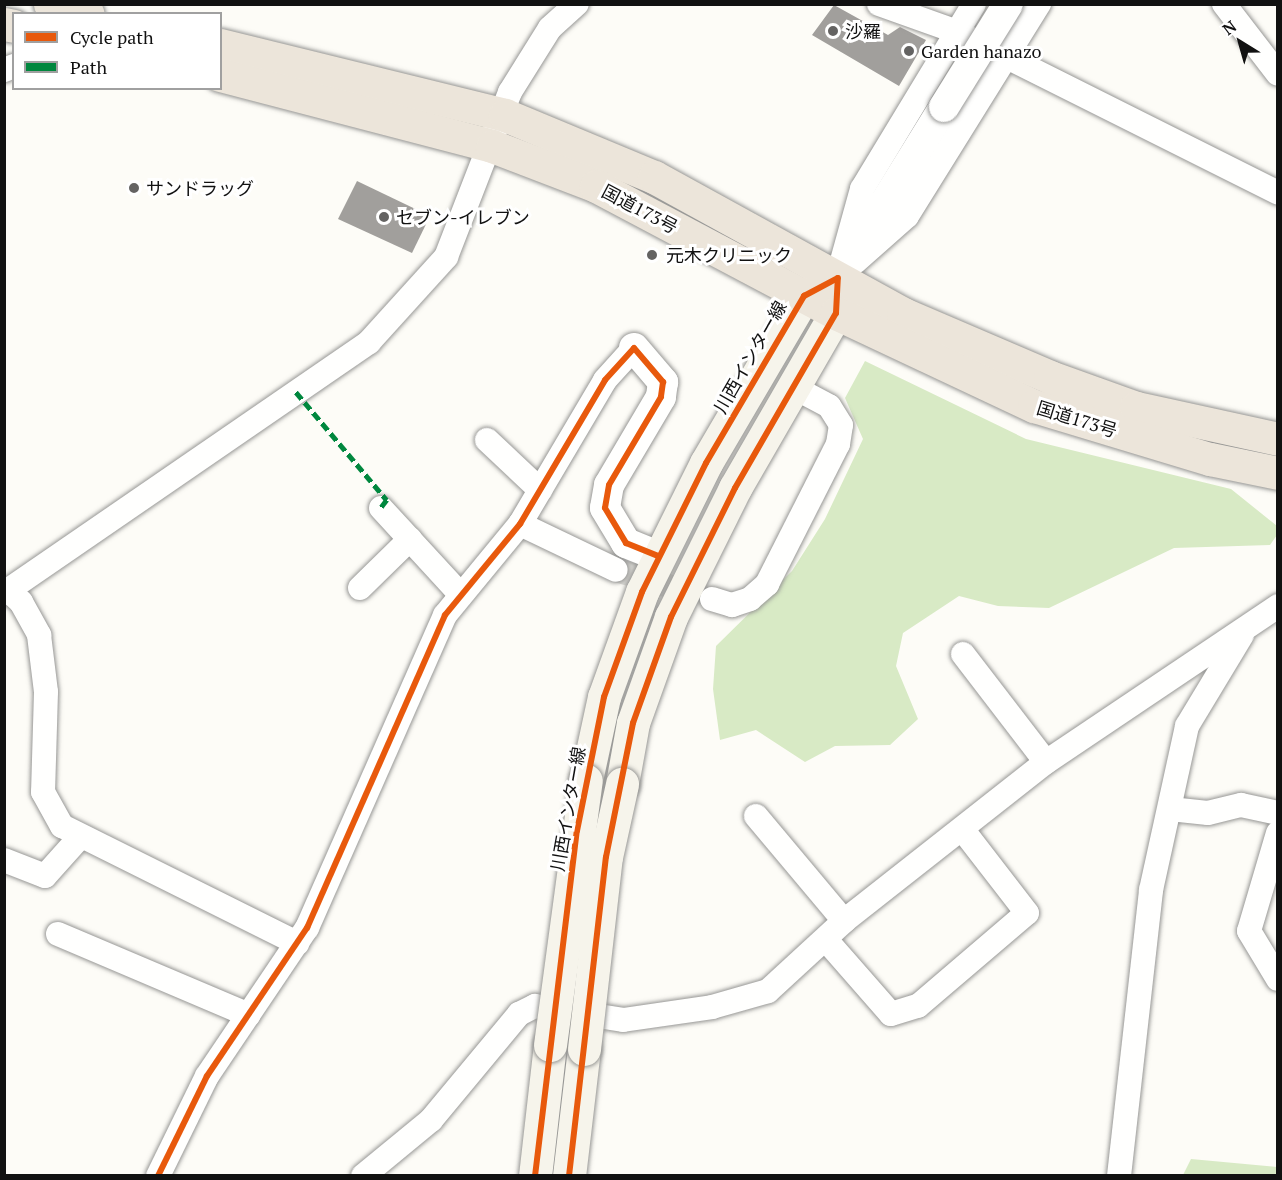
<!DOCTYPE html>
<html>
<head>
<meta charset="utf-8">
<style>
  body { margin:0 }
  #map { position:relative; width:1282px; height:1180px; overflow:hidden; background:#fdfcf7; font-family:"PT Serif","Noto Sans JP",serif }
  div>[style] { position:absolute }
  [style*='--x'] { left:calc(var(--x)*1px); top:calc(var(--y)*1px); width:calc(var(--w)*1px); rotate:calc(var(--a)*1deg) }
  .forest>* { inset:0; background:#d8eac5 }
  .building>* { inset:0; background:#a19f9c }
  .minor-tunnel>* { height:24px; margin-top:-12px; transform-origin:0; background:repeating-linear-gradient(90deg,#dad9d4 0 24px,transparent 0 36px) }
  .roads { filter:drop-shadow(0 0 2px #979795) drop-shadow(0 0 2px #979795) }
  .minor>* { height:24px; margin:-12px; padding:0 12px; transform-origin:12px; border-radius:12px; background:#fffffe }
  .tertiary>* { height:30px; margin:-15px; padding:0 15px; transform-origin:15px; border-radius:15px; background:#fffffe }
  .secondary>* { height:33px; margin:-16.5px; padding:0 16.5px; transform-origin:16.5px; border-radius:16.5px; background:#f6f4eb }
  .trunk>* { height:33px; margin:-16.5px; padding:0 16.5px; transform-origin:16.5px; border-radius:16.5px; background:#ece5da }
  .bridges { filter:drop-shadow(0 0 2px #979795) drop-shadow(0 0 2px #979795) }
  .tertiary-bridge>* { height:30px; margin:-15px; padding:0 15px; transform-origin:15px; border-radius:15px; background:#fffffe }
  .secondary-bridge>* { height:33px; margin:-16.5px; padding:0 16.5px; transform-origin:16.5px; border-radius:16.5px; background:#f6f4eb }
  .quiet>* { height:4.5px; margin-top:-2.25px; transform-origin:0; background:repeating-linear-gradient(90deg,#00873e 0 9px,transparent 0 13.5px) }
  .cycleway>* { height:6px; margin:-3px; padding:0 3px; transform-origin:3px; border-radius:3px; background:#e8590c }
  .dots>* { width:16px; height:16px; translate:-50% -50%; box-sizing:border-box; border:3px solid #fff; border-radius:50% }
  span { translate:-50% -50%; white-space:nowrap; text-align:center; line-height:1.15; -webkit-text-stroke:6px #fff; paint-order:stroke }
  .poi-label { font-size:18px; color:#111 }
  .left { translate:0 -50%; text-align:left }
  .street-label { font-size:18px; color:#111 }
  .frame { position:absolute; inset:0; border:6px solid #111; pointer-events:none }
  .legend { position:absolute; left:12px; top:12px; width:210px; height:78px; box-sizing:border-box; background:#fff; border:2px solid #a0a0a0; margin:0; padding:8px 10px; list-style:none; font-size:18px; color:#111 }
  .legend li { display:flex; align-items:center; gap:12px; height:30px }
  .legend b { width:30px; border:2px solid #a0a0a0 }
  .north { position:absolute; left:1210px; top:12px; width:60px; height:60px; -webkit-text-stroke:4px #fff; paint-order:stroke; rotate:323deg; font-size:16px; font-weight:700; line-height:24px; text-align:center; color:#111 }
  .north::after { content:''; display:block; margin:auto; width:21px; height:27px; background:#111; clip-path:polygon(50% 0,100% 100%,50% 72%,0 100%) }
</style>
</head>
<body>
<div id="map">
  <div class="forest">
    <i style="clip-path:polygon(865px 361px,1026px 439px,1231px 489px,1277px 526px,1277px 535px,1270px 545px,1174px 548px,1049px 608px,998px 606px,959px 596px,903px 633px,896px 666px,918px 719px,890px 745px,835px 746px,805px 762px,756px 730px,720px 740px,713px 689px,716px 646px,792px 571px,825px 519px,863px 439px,845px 398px)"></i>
    <i style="clip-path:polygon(1191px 1159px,1277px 1167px,1277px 1175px,1183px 1175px)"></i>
  </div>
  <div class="building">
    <i style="clip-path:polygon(834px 5px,888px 35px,900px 27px,926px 40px,899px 86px,812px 35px)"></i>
    <i style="clip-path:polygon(357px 181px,430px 216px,412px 253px,338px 219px)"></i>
  </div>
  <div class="minor-tunnel">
    <i style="--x:616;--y:570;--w:86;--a:17"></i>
  </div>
  <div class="roads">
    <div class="minor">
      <i style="--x:879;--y:4;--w:81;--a:19.6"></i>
      <i style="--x:955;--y:31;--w:361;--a:26.6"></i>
      <i style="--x:1224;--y:4;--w:88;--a:52.4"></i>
      <i style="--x:4;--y:70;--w:11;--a:-22"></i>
      <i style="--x:842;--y:261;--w:75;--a:-74.5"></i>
      <i style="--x:862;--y:189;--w:216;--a:-58.8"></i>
      <i style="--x:855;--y:262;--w:69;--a:-41.5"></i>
      <i style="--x:907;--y:216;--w:250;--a:-58.1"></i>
      <i style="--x:487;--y:440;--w:73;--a:43.3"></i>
      <i style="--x:381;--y:508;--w:118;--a:47.4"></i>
      <i style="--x:520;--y:524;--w:106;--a:25.6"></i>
      <i style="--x:360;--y:588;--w:70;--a:-44.4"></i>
      <i style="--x:8;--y:590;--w:18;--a:43"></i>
      <i style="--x:21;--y:602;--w:38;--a:61"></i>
      <i style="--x:39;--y:635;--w:57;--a:83"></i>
      <i style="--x:46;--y:692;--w:100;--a:91.7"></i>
      <i style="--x:43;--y:792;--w:39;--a:61"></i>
      <i style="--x:62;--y:826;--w:263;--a:26.5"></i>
      <i style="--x:4;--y:593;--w:443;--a:-34.5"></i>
      <i style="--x:369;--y:342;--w:115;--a:-47.8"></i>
      <i style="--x:446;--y:257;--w:177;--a:-68.8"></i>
      <i style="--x:510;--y:92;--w:75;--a:-58"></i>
      <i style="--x:550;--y:28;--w:36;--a:-42"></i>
      <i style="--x:712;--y:599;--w:21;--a:17"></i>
      <i style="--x:732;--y:605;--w:19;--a:-18"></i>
      <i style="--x:750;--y:599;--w:23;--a:-41"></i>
      <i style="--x:767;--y:584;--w:157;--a:-63.1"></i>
      <i style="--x:838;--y:444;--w:19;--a:-81"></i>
      <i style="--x:841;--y:425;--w:22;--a:-122"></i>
      <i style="--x:829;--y:406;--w:40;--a:-152"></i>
      <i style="--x:963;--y:654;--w:136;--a:52.5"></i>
      <i style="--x:1170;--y:809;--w:38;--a:6"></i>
      <i style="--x:1208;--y:813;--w:34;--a:-14"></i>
      <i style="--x:1241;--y:805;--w:38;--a:12"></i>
      <i style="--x:756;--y:816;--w:137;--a:50"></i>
      <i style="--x:1278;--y:833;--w:102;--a:106.5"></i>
      <i style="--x:1249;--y:931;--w:56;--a:58.9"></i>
      <i style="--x:4;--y:860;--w:44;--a:21.3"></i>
      <i style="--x:45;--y:876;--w:52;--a:-48.1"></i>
      <i style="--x:58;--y:934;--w:207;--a:23"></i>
      <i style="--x:827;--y:941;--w:97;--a:48.8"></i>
      <i style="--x:891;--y:1014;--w:28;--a:-17"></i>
      <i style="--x:918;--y:1006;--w:143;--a:-40.5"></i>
      <i style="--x:1027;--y:913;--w:106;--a:-127.7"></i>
      <i style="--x:158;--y:1176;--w:111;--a:-63.9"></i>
      <i style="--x:207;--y:1076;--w:179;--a:-56"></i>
      <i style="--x:307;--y:928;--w:342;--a:-66.2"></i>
      <i style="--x:445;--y:615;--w:118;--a:-50.5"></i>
      <i style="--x:520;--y:524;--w:167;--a:-59.4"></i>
      <i style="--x:605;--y:380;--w:43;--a:-47.8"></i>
      <i style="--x:363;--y:1176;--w:88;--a:-39.5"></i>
      <i style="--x:431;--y:1120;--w:138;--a:-50.3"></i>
      <i style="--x:519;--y:1014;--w:18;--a:-27"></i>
      <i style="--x:535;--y:1006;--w:89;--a:9"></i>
      <i style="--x:623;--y:1020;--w:90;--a:-8.3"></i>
      <i style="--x:712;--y:1007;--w:58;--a:-15.9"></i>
      <i style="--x:768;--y:991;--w:103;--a:-42.6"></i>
      <i style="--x:844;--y:921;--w:257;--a:-38.2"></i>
      <i style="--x:1046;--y:762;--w:280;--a:-33.9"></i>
      <i style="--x:1119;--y:1176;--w:288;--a:-83.6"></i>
      <i style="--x:1151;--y:890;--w:168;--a:-77.6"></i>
      <i style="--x:1187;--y:726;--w:106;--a:-58.9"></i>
    </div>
    <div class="tertiary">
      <i style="--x:838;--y:278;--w:201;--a:-58.2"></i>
      <i style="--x:634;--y:348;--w:45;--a:49.5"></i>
      <i style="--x:663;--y:382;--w:15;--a:98"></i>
      <i style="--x:661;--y:397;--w:102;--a:120.6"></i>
      <i style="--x:609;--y:485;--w:23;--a:100"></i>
      <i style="--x:605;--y:508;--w:41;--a:59"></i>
      <i style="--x:626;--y:543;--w:35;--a:22"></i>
    </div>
    <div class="secondary">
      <i style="--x:586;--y:780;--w:85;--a:-77.8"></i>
      <i style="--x:604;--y:697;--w:112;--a:-70.1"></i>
      <i style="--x:642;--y:592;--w:144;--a:-63.6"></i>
      <i style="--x:706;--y:463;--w:194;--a:-59.6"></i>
      <i style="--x:804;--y:296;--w:27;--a:-28"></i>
      <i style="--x:622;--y:784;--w:62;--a:-79.8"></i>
      <i style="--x:633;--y:723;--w:113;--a:-70.3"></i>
      <i style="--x:671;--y:617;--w:144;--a:-63.6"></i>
      <i style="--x:735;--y:488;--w:202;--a:-60"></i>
      <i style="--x:836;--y:313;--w:28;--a:-88"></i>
      <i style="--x:535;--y:1176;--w:132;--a:-83.5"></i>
      <i style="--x:569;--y:1176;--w:128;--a:-83.3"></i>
    </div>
    <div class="trunk">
      <i style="--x:50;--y:4;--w:39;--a:15"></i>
      <i style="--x:4;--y:24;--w:10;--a:11"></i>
      <i style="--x:220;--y:45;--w:293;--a:13.8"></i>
      <i style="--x:505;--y:115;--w:161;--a:22.6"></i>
      <i style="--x:654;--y:177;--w:284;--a:28.8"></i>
      <i style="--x:903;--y:314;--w:160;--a:23.2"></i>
      <i style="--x:1050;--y:377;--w:91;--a:19.8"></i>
      <i style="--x:1136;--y:408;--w:145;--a:12.3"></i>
      <i style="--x:220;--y:75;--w:281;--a:14.6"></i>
      <i style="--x:492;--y:146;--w:111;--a:21"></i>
      <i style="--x:596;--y:186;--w:272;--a:27.9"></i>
      <i style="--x:836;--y:313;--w:219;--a:25.2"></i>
      <i style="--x:1034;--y:406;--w:184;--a:16.8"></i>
      <i style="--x:1210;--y:459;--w:69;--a:11.6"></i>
    </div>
  </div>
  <div class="bridges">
    <div class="tertiary-bridge">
      <i style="--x:944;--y:107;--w:121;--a:-58.1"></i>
    </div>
    <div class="secondary-bridge">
      <i style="--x:550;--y:1045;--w:267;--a:-82.3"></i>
      <i style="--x:584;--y:1049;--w:193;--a:-83.5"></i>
      <i style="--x:606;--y:857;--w:75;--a:-77.6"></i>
    </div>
  </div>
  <div class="quiet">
    <i style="--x:296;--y:392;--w:141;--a:49.9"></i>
    <i style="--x:387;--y:500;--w:10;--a:127"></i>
  </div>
  <div class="cycleway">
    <i style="--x:158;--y:1176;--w:111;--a:-63.9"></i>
    <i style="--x:207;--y:1076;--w:179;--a:-56"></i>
    <i style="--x:307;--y:928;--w:342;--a:-66.2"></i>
    <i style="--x:445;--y:615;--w:118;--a:-50.5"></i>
    <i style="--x:520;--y:524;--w:167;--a:-59.4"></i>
    <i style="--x:605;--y:380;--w:43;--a:-47.8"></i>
    <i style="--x:634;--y:348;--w:45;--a:49.5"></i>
    <i style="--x:663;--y:382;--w:15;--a:98"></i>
    <i style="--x:661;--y:397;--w:102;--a:120.6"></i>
    <i style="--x:609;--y:485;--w:23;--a:100"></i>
    <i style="--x:605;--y:508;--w:41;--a:59"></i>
    <i style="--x:626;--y:543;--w:35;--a:22"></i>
    <i style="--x:535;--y:1176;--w:348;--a:-83.1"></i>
    <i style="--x:577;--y:831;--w:137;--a:-78.6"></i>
    <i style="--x:604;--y:697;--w:112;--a:-70.1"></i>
    <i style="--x:642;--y:592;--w:144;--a:-63.6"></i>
    <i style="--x:706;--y:463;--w:194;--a:-59.6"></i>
    <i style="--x:804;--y:296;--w:38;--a:-28"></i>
    <i style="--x:569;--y:1176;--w:321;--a:-83.4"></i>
    <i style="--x:606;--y:857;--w:137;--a:-78.6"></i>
    <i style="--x:633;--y:723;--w:113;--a:-70.3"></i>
    <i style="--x:671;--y:617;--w:144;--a:-63.6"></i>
    <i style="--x:735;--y:488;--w:202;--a:-60"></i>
    <i style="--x:836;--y:313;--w:35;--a:-87"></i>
  </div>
  <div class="dots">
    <i style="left:833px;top:31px;background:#646362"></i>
    <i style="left:909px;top:51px;background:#646362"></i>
    <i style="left:134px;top:188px;background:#646362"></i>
    <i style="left:384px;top:217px;background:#646362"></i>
    <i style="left:652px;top:255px;background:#646362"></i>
  </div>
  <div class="poi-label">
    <span class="left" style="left:845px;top:31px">沙羅</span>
    <span class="left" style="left:921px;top:51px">Garden hanazo</span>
    <span class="left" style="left:146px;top:188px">サンドラッグ</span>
    <span class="left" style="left:396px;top:217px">セブン-イレブン</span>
    <span class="left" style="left:666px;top:255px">元木クリニック</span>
  </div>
  <div class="street-label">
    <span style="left:640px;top:209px;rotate:28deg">国道173号</span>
    <span style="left:750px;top:357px;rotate:-60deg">川西インター線</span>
    <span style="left:1077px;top:419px;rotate:17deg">国道173号</span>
    <span style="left:568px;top:809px;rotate:-80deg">川西インター線</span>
  </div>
  <div class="frame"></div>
  <ul class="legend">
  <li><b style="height:8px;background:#e8590c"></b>Cycle path</li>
  <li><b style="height:8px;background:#00873e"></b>Path</li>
  </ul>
  <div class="north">N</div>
</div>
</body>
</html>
